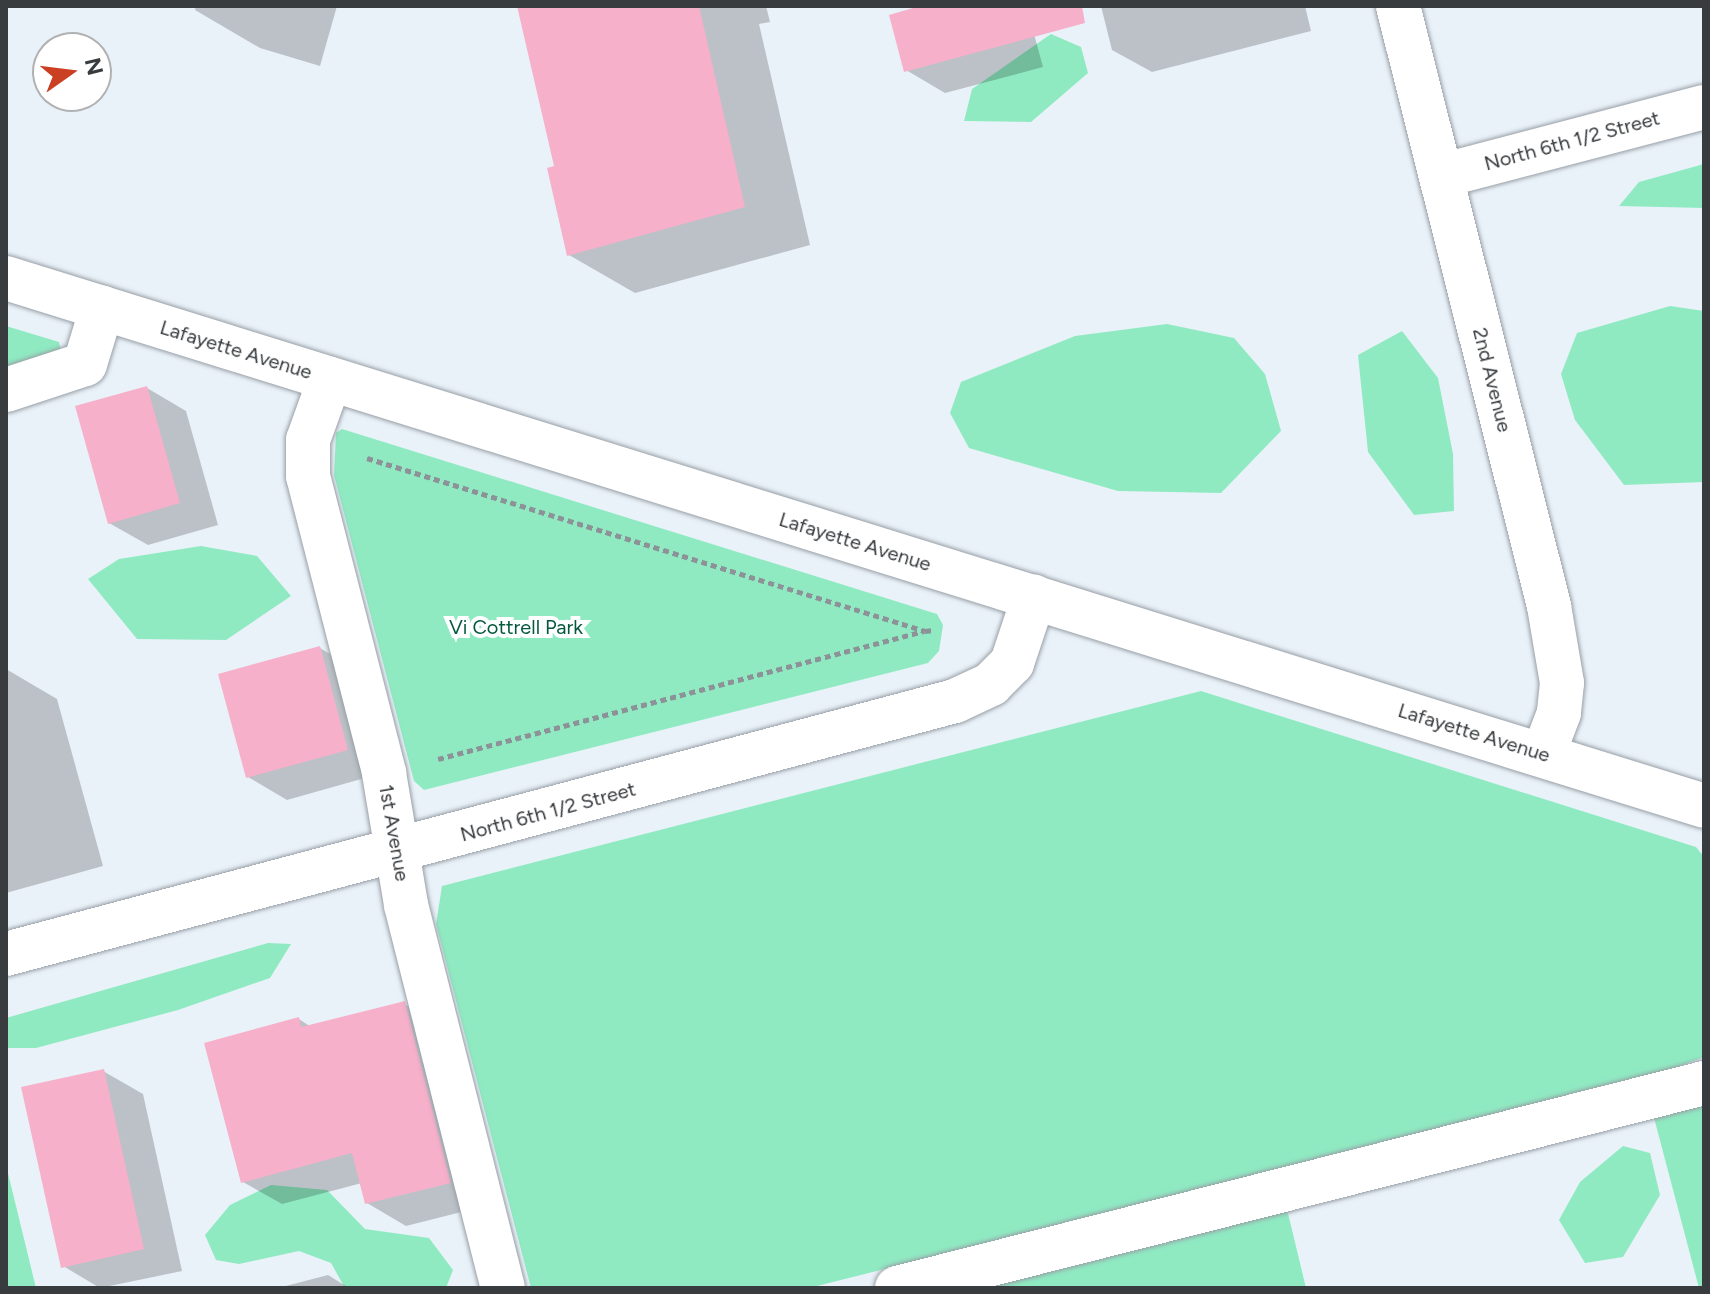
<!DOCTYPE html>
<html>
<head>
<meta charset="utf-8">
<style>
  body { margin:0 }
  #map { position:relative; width:1710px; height:1294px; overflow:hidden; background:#eaf2f9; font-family:Figtree,sans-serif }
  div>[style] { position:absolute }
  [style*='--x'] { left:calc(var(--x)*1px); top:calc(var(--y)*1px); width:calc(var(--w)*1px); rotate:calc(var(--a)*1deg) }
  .green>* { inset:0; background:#8feac2 }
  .shadow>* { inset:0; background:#0003 }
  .building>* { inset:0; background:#f7b0ca }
  .path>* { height:5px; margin-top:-2.5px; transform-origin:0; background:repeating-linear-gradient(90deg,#8c9297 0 6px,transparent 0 10px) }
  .roads { filter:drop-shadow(0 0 2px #989fa6) drop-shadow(0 0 2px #989fa6) }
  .minor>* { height:44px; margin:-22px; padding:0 22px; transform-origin:22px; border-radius:22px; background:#fff }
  span { translate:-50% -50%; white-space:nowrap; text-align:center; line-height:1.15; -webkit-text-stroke:8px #fff; paint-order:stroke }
  .street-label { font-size:20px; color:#393c3f }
  .park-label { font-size:20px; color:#06593f }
  .frame { position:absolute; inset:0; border:8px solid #393c3f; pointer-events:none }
  .north { position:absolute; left:32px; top:32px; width:80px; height:80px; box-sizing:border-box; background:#fff; border:2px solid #b0b1b2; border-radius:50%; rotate:76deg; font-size:22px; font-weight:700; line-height:32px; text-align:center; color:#393c3f }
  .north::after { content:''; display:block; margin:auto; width:28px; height:36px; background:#cb4023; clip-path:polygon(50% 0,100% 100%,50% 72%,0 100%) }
</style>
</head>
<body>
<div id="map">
  <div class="green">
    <i style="clip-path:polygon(1051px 34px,1081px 47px,1088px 73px,1031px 122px,964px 121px,972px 89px)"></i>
    <i style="clip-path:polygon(1704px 164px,1704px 208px,1619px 206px,1639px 182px)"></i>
    <i style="clip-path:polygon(1670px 306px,1704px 311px,1704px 482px,1624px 485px,1575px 420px,1561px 374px,1577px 333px)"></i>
    <i style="clip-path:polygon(1167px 324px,1234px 338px,1265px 374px,1281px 431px,1221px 493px,1118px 491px,969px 448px,950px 413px,961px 382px,1075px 336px)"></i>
    <i style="clip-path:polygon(6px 326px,59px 342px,62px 356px,6px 379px)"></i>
    <i style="clip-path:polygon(1402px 331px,1438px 378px,1453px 454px,1454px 511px,1414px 515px,1368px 452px,1358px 355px)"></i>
    <i style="clip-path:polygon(342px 429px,937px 614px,943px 625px,939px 651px,928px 663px,424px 790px,414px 781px,334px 475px,336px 433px)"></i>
    <i style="clip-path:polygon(201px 546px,257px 556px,291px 596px,226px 640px,137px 639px,88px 579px,119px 559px)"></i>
    <i style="clip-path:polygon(1201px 691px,1696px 847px,1704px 857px,1704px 1057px,1653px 1076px,809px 1288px,531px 1288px,436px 924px,442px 886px)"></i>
    <i style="clip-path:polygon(268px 943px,291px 944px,270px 978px,178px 1010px,36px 1048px,6px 1048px,6px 1018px)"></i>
    <i style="clip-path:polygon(1704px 1100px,1704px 1288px,1699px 1288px,1653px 1114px)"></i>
    <i style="clip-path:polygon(1623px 1146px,1650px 1153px,1660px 1195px,1623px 1257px,1585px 1263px,1559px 1220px,1580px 1182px)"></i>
    <i style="clip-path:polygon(6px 1165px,36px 1288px,6px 1288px)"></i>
    <i style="clip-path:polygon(271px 1185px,327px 1190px,365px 1229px,429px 1238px,453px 1270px,446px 1288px,345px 1288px,331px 1263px,299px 1251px,239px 1264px,216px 1260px,205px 1235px,230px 1205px)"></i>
    <i style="clip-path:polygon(1286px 1205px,1306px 1288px,965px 1288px)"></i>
  </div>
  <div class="shadow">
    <i style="clip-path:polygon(196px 6px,337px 6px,320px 66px,260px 48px,195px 10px)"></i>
    <i style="clip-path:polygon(519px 6px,766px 6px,770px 22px,759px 24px,810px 245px,635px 293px,569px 255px,556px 167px)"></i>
    <i style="clip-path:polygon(927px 6px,1018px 6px,1028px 12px,1043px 67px,945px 93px,906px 70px)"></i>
    <i style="clip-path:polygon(1101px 6px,1305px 6px,1311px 31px,1152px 72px,1112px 50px)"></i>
    <i style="clip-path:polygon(147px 388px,186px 411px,218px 525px,148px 545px,109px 523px)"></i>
    <i style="clip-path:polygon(320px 648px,359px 671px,386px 772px,287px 800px,248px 777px)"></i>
    <i style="clip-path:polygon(6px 669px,57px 699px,103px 866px,6px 893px)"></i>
    <i style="clip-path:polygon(404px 1004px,443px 1026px,489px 1205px,406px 1226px,367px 1203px,362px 1183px,282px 1204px,243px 1182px,299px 1019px,311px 1027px)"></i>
    <i style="clip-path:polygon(103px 1071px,143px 1094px,182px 1271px,100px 1288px,63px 1266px)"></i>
    <i style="clip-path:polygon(328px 1275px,349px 1288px,278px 1288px)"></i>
  </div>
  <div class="building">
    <i style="clip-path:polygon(517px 6px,699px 6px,745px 207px,567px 256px,547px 168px,554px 166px)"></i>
    <i style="clip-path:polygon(920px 6px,1082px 6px,1085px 23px,904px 72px,889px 15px)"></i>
    <i style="clip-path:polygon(147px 386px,180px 503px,108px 524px,75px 406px)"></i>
    <i style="clip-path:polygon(320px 646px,348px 750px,246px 778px,218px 674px)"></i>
    <i style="clip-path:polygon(405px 1001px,451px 1183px,365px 1204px,352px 1153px,241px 1183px,204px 1043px,299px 1017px,301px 1027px)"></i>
    <i style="clip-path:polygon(104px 1069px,144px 1249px,61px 1268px,21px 1087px)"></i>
  </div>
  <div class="path">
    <i style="--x:367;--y:458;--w:584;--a:17.23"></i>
    <i style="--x:925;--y:631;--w:9;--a:-6"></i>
    <i style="--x:438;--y:759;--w:503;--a:-14.76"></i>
  </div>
  <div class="roads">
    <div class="minor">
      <i style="--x:1398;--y:6;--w:619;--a:75.87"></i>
      <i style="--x:1549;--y:606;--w:78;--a:80.4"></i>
      <i style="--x:1562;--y:683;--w:30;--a:96"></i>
      <i style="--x:1559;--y:713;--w:45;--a:110.9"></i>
      <i style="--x:1441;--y:176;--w:272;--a:-14.7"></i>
      <i style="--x:6;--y:278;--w:1778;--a:17.27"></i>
      <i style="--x:330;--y:379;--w:65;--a:109.8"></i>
      <i style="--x:308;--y:440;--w:36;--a:90"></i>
      <i style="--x:308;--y:476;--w:307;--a:75.6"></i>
      <i style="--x:384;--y:773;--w:134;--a:80.5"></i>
      <i style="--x:406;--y:905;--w:395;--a:75.8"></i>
      <i style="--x:6;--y:390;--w:83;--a:-18.2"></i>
      <i style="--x:85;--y:364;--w:59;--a:-73.1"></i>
      <i style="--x:6;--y:954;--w:982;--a:-14.93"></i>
      <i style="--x:955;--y:701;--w:40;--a:-25"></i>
      <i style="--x:991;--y:684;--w:30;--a:-45"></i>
      <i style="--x:1012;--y:663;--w:70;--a:-71.6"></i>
      <i style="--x:897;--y:1288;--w:833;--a:-14.25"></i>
    </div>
  </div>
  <div class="street-label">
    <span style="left:1572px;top:141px;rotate:-15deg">North 6th 1/2 Street</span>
    <span style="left:236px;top:350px;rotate:17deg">Lafayette Avenue</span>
    <span style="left:1492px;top:380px;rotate:76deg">2nd Avenue</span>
    <span style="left:855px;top:542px;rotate:17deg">Lafayette Avenue</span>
    <span style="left:1474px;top:733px;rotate:17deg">Lafayette Avenue</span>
    <span style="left:548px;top:812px;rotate:-15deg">North 6th 1/2 Street</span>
    <span style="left:394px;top:833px;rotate:80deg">1st Avenue</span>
  </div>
  <div class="park-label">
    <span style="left:516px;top:627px">Vi Cottrell Park</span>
  </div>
  <div class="frame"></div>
  <div class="north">N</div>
</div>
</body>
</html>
